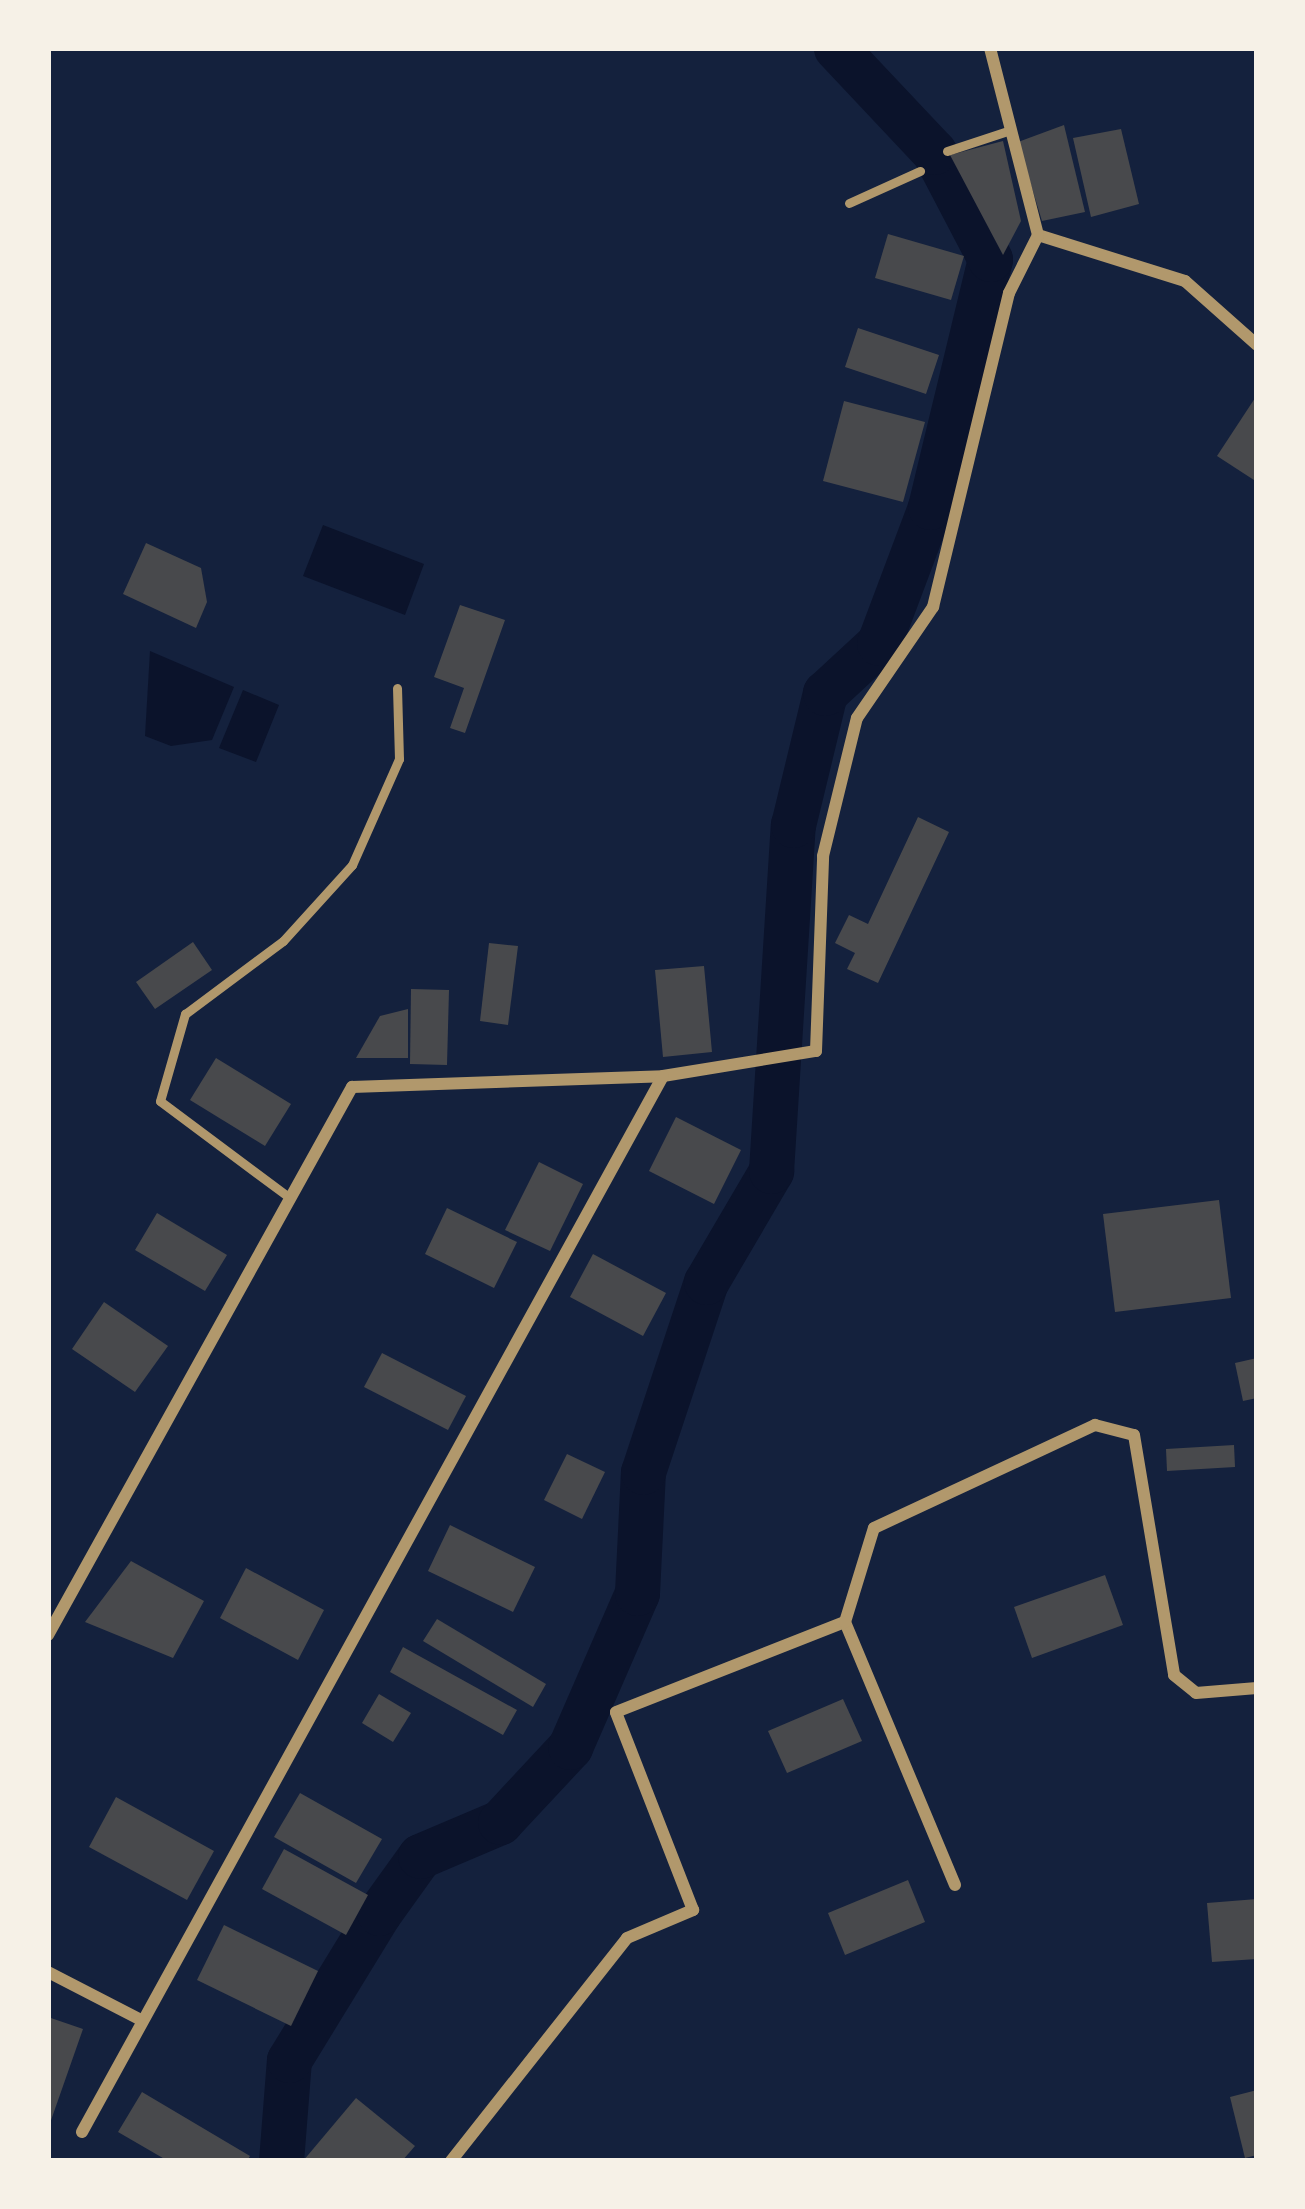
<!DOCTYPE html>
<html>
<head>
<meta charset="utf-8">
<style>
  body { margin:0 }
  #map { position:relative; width:1305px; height:2209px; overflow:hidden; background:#14213d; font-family:"Fira Sans Condensed",sans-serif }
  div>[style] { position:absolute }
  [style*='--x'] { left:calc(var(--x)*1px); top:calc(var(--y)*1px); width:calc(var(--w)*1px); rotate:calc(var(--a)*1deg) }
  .water>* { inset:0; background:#0b132b }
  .canal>* { height:45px; margin:-22.5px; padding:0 22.5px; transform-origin:22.5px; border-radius:22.5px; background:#0b132b }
  .building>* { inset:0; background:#48494c }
  .service>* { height:9px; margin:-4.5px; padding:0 4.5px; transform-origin:4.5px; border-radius:4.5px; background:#b1986c }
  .minor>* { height:12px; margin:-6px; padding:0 6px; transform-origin:6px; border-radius:6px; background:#b1986c }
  span { translate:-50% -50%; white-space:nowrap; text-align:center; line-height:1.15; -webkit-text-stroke:12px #f6f1e7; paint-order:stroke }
  .frame { position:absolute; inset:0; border:51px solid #f6f1e7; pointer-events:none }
</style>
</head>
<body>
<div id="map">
  <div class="water">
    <i style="clip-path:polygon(323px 525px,424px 564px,405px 615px,303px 576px)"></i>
    <i style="clip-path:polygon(150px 651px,234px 687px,212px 740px,171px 746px,145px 736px)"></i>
    <i style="clip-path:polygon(243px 690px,279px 705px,256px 762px,219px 748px)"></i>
  </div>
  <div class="canal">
    <i style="--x:281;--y:2161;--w:101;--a:-85.5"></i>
    <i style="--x:289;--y:2060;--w:172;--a:-58.5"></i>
    <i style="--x:379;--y:1913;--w:70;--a:-54.3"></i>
    <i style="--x:420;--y:1856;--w:87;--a:-23"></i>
    <i style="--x:500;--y:1822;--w:103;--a:-47"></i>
    <i style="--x:570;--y:1747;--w:168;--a:-66.5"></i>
    <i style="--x:637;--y:1593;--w:121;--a:-87.2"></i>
    <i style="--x:643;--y:1472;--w:200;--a:-71.7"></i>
    <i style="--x:706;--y:1282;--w:129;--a:-59.6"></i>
    <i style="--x:771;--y:1171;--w:347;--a:-86.4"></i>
    <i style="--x:793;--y:825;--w:136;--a:-76.4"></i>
    <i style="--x:825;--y:693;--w:74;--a:-42.8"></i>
    <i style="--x:879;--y:643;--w:145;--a:-69.4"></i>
    <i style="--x:930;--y:507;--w:255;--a:-76.4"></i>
    <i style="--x:990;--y:259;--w:121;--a:-117.6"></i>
    <i style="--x:934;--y:152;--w:143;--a:-133.3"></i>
  </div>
  <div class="building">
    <i style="clip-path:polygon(1064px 125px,1085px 212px,1042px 221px,1018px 142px)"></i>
    <i style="clip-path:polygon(1121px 129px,1139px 204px,1091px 217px,1073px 138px)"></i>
    <i style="clip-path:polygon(1003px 141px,1021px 221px,1003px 255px,950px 155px)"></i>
    <i style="clip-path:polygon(888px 234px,964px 256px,951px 300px,875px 278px)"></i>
    <i style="clip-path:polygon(858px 328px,939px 355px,926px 394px,845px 367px)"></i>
    <i style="clip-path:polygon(1257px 395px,1257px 482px,1217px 456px)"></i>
    <i style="clip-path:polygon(844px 401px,925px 422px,903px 502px,823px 481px)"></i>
    <i style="clip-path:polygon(146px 543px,201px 568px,207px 602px,196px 628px,123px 594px)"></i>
    <i style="clip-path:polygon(460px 605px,505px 620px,465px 733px,450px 728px,464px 688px,434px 677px)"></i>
    <i style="clip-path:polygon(918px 817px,949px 832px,878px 983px,847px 969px,855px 953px,835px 943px,849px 915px,868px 924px)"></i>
    <i style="clip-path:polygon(193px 942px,212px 970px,155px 1009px,136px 982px)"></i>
    <i style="clip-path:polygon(489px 943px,518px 946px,508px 1025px,480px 1021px)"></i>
    <i style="clip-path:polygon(704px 966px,712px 1052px,663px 1057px,655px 970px)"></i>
    <i style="clip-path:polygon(411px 989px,449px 990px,447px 1065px,410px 1064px)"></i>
    <i style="clip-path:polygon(408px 1009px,408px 1058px,356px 1058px,380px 1016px)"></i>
    <i style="clip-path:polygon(216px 1058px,291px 1104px,265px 1146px,190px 1100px)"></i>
    <i style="clip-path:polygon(676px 1117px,741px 1150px,714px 1204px,649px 1171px)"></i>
    <i style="clip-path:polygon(539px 1162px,583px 1184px,550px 1251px,505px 1230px)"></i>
    <i style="clip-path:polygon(1219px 1200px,1231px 1298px,1115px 1312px,1103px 1214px)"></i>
    <i style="clip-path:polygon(447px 1208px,517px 1242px,494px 1288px,425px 1254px)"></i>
    <i style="clip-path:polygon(157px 1213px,227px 1255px,205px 1291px,135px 1250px)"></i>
    <i style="clip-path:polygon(593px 1254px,666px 1293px,643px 1336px,570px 1297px)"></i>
    <i style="clip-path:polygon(104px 1302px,168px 1346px,135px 1392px,72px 1349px)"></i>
    <i style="clip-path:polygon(382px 1353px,466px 1396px,448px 1430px,364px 1387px)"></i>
    <i style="clip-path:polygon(1257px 1358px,1257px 1398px,1243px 1401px,1235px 1363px)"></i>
    <i style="clip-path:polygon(1234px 1445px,1235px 1467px,1167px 1471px,1166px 1449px)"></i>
    <i style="clip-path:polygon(567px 1454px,605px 1472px,582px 1519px,544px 1500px)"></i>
    <i style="clip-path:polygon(450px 1525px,535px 1567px,513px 1612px,428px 1571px)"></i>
    <i style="clip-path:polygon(131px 1561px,204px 1601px,173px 1658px,85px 1622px)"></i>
    <i style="clip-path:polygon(246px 1568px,324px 1610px,298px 1660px,220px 1618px)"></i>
    <i style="clip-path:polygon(1105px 1575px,1123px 1625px,1032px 1658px,1014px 1607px)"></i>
    <i style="clip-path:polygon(437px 1619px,546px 1684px,533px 1707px,423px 1641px)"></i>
    <i style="clip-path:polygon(403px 1647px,517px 1710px,503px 1735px,390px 1672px)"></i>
    <i style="clip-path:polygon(379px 1694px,411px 1713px,393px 1742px,362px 1723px)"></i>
    <i style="clip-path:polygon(843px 1699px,862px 1741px,787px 1773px,768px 1731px)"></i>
    <i style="clip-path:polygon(300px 1793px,382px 1839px,356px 1883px,274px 1837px)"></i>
    <i style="clip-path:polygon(116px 1797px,214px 1851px,187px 1900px,89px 1847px)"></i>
    <i style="clip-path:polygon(284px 1849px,368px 1895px,346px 1935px,262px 1889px)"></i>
    <i style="clip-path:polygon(908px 1880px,925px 1922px,845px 1955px,828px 1913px)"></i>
    <i style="clip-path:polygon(1257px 1899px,1257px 1959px,1212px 1962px,1207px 1903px)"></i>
    <i style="clip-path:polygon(224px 1925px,318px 1971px,291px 2026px,197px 1980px)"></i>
    <i style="clip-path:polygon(48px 2017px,83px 2029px,49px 2126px,48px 2126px)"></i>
    <i style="clip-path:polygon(1257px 2090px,1257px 2155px,1245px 2158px,1230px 2097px)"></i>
    <i style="clip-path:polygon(142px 2092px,250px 2156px,247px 2161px,168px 2161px,118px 2132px)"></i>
    <i style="clip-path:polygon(356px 2098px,415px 2146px,402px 2161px,303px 2161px)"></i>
  </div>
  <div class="service">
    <i style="--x:947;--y:151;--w:67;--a:-18.2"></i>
    <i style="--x:849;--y:203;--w:78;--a:-24.3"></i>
    <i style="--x:286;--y:1195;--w:157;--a:-143.3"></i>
    <i style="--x:160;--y:1101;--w:91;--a:-74"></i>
    <i style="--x:185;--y:1014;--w:122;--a:-36.7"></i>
    <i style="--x:283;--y:941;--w:103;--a:-47.8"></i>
    <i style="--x:352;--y:865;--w:116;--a:-66.1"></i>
    <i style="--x:399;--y:759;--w:71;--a:-91.6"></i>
  </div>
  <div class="minor">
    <i style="--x:1038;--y:235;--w:154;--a:17.4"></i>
    <i style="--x:1185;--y:281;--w:96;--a:41.6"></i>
    <i style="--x:845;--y:1622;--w:285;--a:67.3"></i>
    <i style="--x:48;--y:1635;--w:627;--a:-60.98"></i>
    <i style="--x:352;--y:1087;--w:311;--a:-2"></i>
    <i style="--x:663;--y:1076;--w:155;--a:-9.3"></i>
    <i style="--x:816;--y:1051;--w:195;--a:-87.9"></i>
    <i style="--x:823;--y:856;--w:142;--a:-76.2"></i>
    <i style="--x:857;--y:718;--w:135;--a:-55.6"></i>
    <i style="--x:933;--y:607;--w:323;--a:-76.4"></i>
    <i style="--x:1009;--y:293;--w:65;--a:-63.4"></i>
    <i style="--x:1038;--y:235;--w:193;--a:-104.4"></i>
    <i style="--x:48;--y:1972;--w:102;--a:27.3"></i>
    <i style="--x:82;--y:2132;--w:1205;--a:-61.18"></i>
    <i style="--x:451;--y:2161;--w:284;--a:-51.7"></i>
    <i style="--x:627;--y:1938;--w:72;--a:-23"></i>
    <i style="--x:693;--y:1910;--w:212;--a:-111.3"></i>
    <i style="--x:616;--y:1712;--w:246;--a:-21.5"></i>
    <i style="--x:845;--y:1622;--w:98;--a:-72.9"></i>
    <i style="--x:874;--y:1528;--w:244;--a:-25"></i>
    <i style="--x:1095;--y:1425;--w:40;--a:14.4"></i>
    <i style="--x:1134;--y:1435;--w:243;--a:80.5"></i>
    <i style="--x:1174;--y:1675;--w:28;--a:39"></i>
    <i style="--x:1196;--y:1693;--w:61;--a:-4.7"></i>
  </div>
  <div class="frame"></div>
</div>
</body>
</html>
